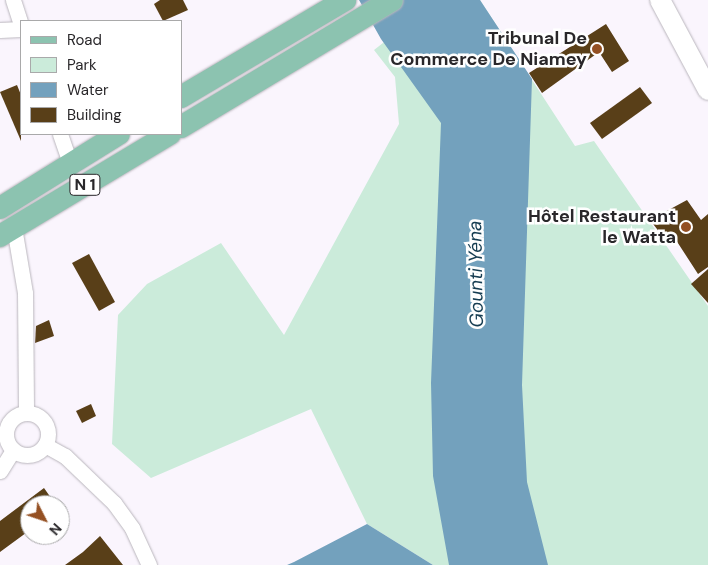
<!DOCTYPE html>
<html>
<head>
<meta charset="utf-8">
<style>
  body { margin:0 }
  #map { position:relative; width:708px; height:565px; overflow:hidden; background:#faf5fd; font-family:"DM Sans",sans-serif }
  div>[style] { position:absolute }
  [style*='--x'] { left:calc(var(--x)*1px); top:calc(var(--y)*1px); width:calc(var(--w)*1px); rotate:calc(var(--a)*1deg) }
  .green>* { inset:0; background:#cbebda }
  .water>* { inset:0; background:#73a1bd }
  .building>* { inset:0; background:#593f18 }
  .roads { filter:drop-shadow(0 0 1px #bab6bd) drop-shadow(0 0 1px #bab6bd) }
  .street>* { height:15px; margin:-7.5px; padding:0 7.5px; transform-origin:7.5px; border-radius:7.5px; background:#fff }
  .street>.ring { margin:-7.5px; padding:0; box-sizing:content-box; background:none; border:15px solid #fff; border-radius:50% }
  .secondary>* { height:20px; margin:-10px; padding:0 10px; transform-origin:10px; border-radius:10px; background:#fff }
  .primary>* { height:22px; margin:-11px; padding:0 11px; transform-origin:11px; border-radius:11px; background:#8cc3b0 }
  .dots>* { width:14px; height:14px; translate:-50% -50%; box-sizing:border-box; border:2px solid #fff; border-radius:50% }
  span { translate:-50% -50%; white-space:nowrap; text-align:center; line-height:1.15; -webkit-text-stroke:5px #fff; paint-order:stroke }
  .shield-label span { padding:1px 4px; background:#fff; border:1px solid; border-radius:4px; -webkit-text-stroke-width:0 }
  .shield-label { font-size:16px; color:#29272a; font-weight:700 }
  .poi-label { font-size:18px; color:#29272a; font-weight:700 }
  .right { translate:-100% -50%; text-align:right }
  .water-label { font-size:19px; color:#163d52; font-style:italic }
  .legend { position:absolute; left:20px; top:20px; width:162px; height:115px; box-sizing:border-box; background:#fff; border:1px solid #a9a9aa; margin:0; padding:6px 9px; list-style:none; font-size:15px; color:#29272a }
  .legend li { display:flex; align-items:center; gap:10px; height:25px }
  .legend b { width:25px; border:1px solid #a9a9aa }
  .north { position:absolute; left:20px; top:495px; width:50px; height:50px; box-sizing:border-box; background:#fff; border:1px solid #a9a9aa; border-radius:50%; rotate:131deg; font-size:14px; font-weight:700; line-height:20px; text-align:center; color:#29272a }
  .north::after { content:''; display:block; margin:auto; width:18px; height:22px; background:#945023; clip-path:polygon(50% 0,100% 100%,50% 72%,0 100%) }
</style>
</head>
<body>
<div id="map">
  <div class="green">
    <i style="clip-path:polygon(438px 0,480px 0,575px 146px,594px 141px,708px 306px,708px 565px,433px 565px,367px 524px,311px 409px,151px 478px,112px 444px,118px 315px,147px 284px,221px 243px,284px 335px,399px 124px,395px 77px,374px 50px)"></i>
  </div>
  <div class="water">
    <i style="clip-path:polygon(359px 0,480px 0,532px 79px,522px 385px,527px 482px,548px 565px,449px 565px,433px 476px,431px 383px,441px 123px,381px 39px)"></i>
    <i style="clip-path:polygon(367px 524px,433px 565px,287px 565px,294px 562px)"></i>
  </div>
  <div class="building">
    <i style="clip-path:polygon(160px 0,183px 0,188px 10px,163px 21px,154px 4px)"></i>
    <i style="clip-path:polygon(606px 24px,629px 61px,612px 72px,599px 52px,542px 93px,529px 73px)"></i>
    <i style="clip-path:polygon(17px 85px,21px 95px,21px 141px,0 92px)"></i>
    <i style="clip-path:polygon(640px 87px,652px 103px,602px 139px,590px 123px)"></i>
    <i style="clip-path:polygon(687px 200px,701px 220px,708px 214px,708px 267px,698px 274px,674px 237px,667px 242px,650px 220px)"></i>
    <i style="clip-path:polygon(89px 254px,115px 302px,99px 311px,72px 263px)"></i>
    <i style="clip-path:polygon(708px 269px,708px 303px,691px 284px)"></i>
    <i style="clip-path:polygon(49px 320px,54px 336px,35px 343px,36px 326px)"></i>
    <i style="clip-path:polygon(91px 404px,96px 416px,82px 423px,76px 411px)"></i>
    <i style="clip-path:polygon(44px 488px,56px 505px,30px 505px,30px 530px,0 552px,0 521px)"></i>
    <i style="clip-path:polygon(100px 536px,123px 565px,65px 565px,83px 552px)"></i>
  </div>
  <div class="roads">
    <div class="street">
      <i style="--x:13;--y:0;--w:25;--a:72"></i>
      <i style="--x:0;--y:30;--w:21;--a:-3"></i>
      <i style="--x:60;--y:134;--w:31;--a:71"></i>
      <i style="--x:14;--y:227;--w:67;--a:80.5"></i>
      <i style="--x:25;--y:293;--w:120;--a:89.5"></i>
      <i class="ring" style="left:6px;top:413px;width:27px;height:27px"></i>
      <i style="--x:45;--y:445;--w:23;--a:29"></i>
      <i style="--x:65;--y:456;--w:68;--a:43.8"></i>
      <i style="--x:114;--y:503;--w:31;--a:54"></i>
      <i style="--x:132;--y:528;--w:41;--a:65.3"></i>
      <i style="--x:0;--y:471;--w:25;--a:-58"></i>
    </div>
    <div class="secondary">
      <i style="--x:660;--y:0;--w:102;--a:61.9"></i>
    </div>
    <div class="primary">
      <i style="--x:181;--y:97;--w:191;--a:-30.6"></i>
      <i style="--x:181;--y:127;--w:246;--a:-31"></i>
      <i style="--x:0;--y:208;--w:140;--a:-31.9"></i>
      <i style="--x:0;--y:236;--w:198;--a:-31"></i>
    </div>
  </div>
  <div class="dots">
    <i style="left:597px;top:49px;background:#945023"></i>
    <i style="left:686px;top:227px;background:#945023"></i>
  </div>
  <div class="shield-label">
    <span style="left:85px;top:185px">N 1</span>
  </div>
  <div class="poi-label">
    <span class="right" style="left:587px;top:49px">Tribunal De<br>Commerce De Niamey</span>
    <span class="right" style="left:676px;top:227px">Hôtel Restaurant<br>le Watta</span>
  </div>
  <div class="water-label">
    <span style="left:476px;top:274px;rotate:-91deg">Gounti Yéna</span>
  </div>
  <ul class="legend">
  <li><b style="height:6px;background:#8cc3b0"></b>Road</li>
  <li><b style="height:14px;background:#cbebda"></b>Park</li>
  <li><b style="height:14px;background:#73a1bd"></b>Water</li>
  <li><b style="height:14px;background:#593f18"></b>Building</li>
  </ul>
  <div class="north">N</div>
</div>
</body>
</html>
